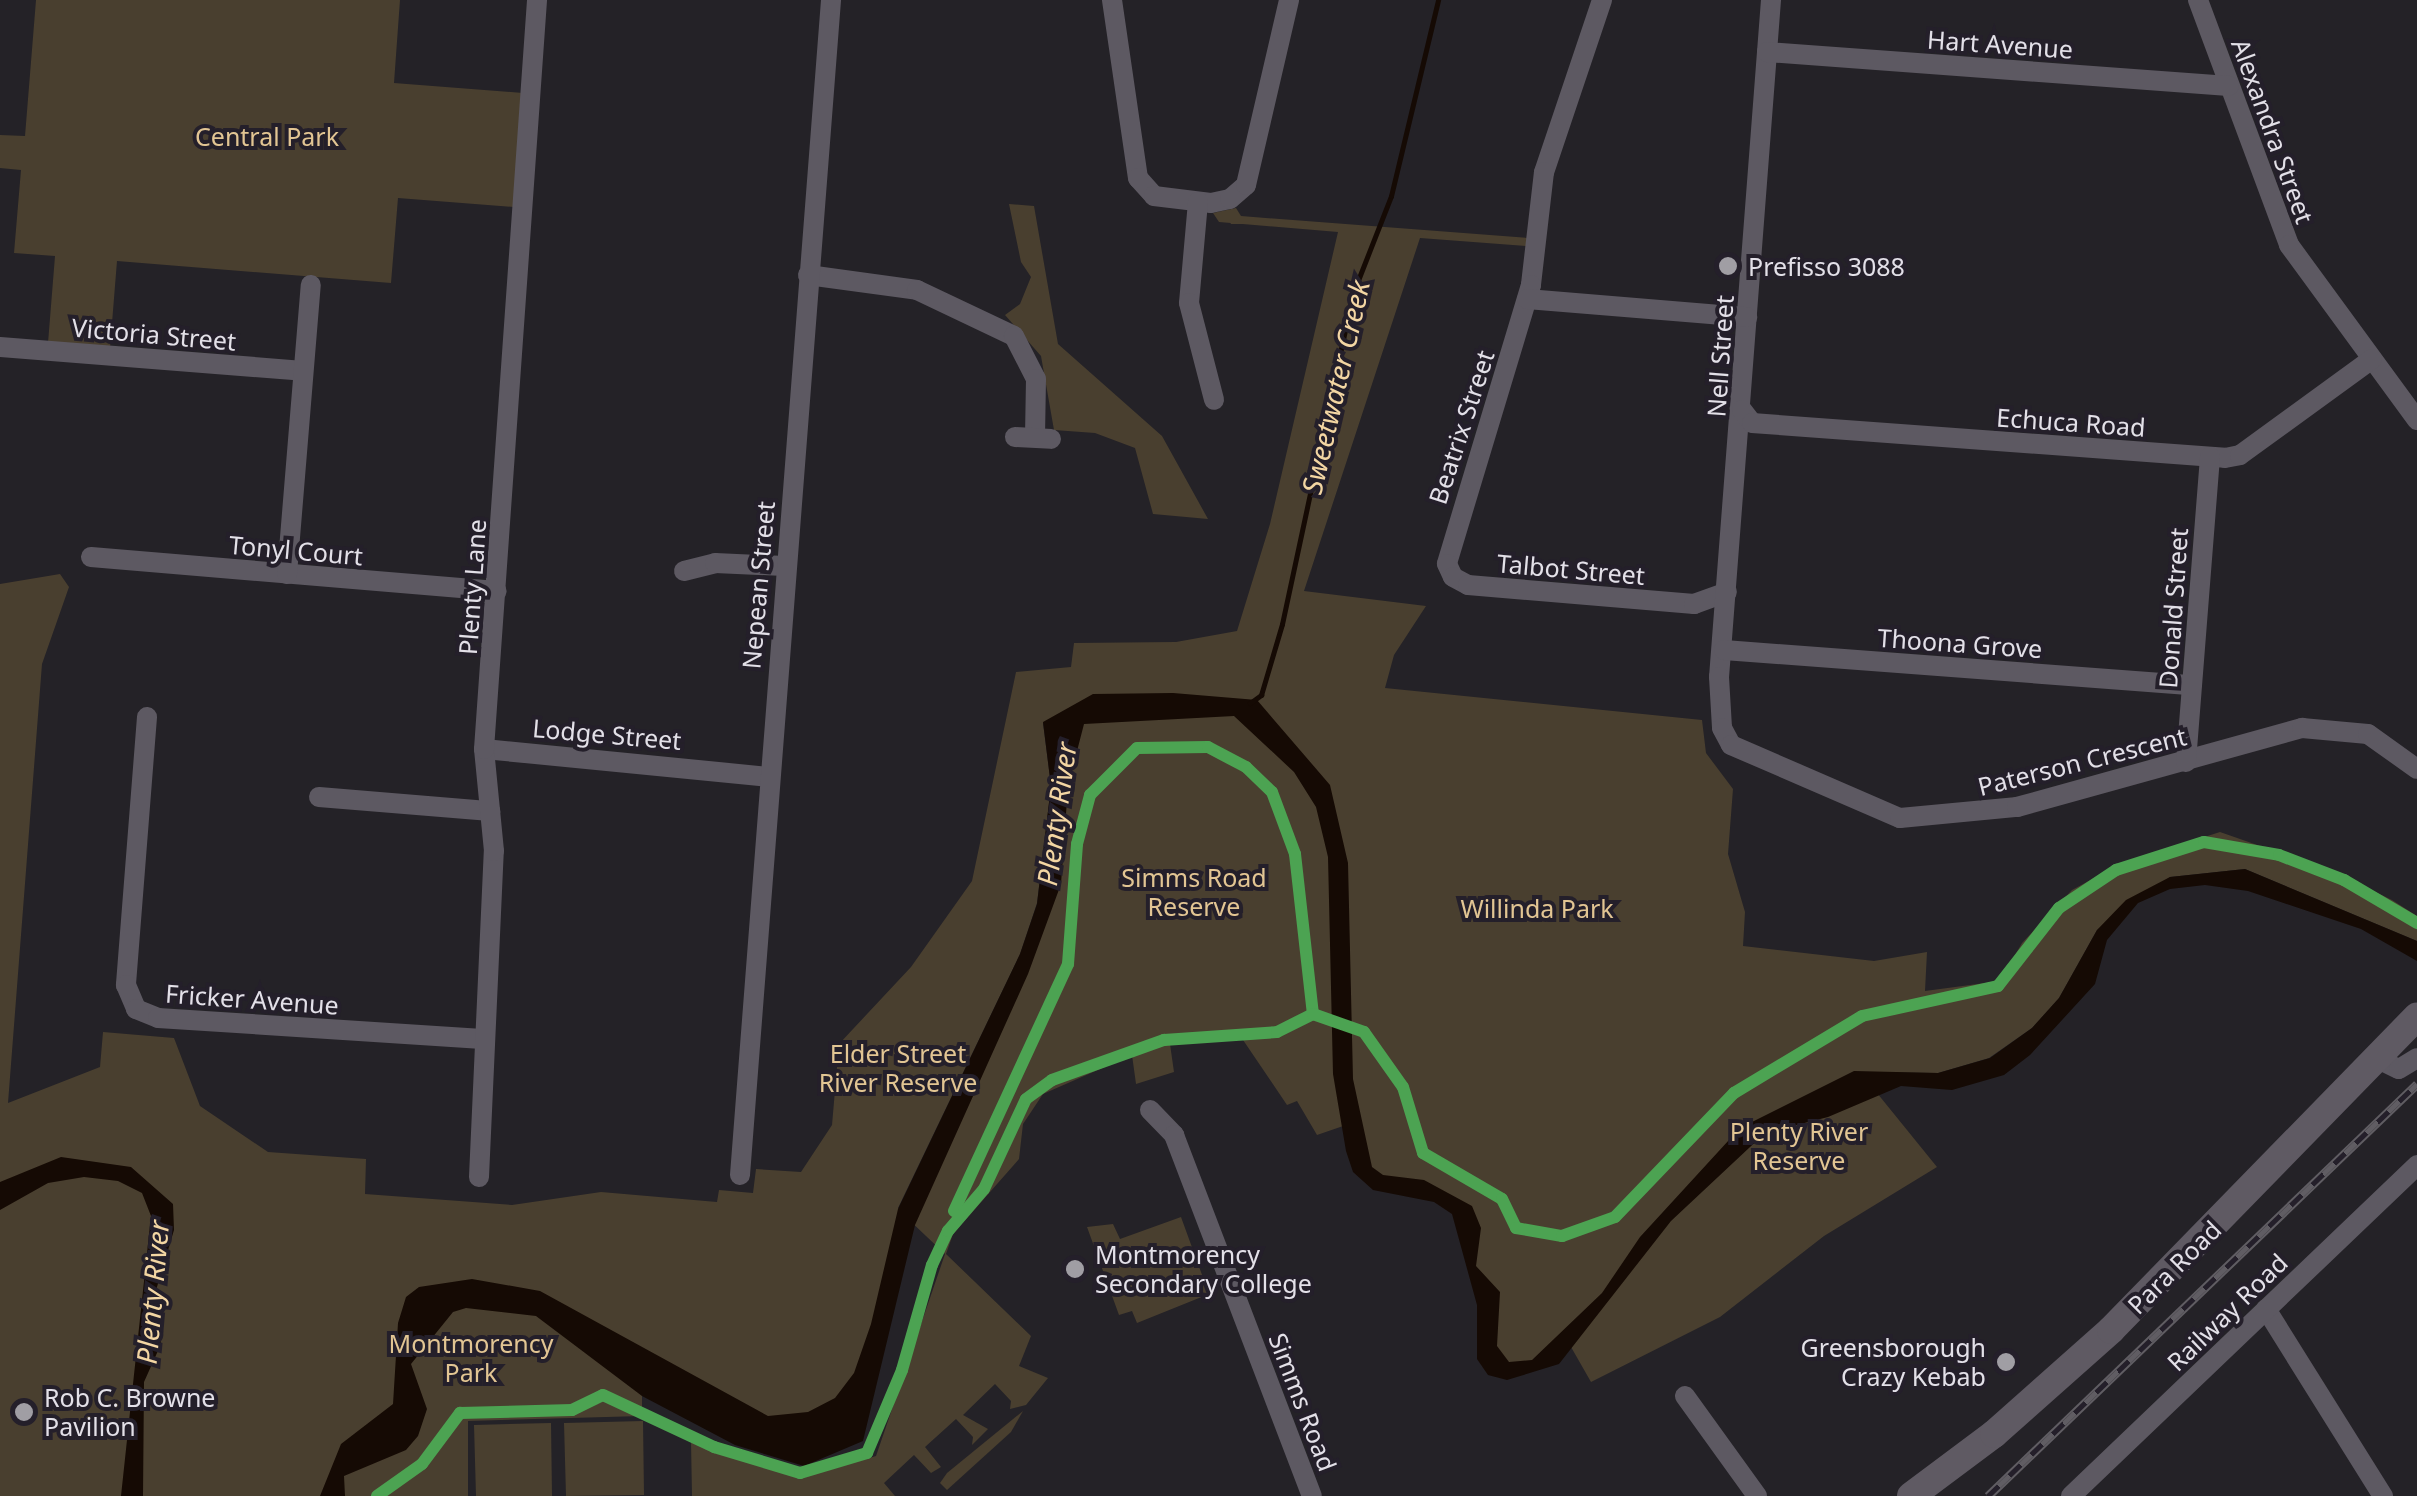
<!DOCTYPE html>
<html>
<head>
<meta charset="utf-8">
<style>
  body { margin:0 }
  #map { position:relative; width:2417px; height:1496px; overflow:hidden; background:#242227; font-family:"Noto Sans",sans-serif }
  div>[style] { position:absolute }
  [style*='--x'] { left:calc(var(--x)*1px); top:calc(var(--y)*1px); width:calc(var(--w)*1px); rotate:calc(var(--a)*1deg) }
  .green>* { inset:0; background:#493f2f }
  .water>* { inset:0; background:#150a04 }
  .stream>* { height:5px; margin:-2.5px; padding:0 2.5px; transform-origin:2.5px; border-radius:2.5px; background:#150a04 }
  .minor>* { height:20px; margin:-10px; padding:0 10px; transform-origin:10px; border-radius:10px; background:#5d5962 }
  .major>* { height:28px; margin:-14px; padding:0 14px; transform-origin:14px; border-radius:14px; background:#5f5a63 }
  .rail>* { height:9px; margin-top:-4.5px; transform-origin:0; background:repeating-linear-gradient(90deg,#241f2a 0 15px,#605d63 0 30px); box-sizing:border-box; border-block:2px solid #605d63 }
  .cycleway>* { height:12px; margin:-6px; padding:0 6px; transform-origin:6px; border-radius:6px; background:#4ca352 }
  .dots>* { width:28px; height:28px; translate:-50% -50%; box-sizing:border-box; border:5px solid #241f2a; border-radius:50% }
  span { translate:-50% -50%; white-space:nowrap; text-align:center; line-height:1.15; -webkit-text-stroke:8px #241f2a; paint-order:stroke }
  .street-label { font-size:25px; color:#e3e0e8 }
  .park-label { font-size:25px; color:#e2c593 }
  .poi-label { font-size:25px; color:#e3e0e8 }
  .left { translate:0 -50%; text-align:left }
  .right { translate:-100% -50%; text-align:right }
  .water-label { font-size:28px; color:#f3d6a3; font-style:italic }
</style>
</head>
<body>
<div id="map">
  <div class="green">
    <i style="clip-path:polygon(36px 0,400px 0,394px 83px,523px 93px,514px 207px,398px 198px,391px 283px,117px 261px,110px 348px,48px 343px,55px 256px,14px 253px,21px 170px,0 168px,0 135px,25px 136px)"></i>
    <i style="clip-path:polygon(1009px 204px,1034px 206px,1058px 344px,1162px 436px,1208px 519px,1153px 514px,1135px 448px,1095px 433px,1054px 430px,1041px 356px,1005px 315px,1020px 304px,1031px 277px,1021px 262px)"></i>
    <i style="clip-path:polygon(evenodd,1236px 208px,1241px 216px,1528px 238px,1527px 246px,1420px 238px,1304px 591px,1426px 606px,1394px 655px,1385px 688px,1702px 720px,1706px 753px,1733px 789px,1728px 854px,1745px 912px,1743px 946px,1874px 961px,1927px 952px,1925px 991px,2000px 981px,2022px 943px,2072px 890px,2120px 864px,2220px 832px,2334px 872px,2392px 900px,2417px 916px,2417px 941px,2245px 869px,2170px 877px,2097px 930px,2059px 998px,2032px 1028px,1989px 1058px,1938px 1073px,1860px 1072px,1937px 1167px,1824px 1236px,1720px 1317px,1591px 1382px,1567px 1340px,1531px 1366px,1494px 1365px,1455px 1206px,1377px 1183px,1349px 1124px,1317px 1135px,1297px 1101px,1287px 1105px,1241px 1037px,1170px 1044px,1174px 1072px,1136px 1084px,1132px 1055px,1043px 1094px,1023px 1124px,1019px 1159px,953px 1234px,946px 1254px,1031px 1336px,1019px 1366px,1048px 1378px,1026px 1405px,1010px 1409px,1011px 1401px,995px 1384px,963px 1415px,988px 1429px,972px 1445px,973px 1437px,956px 1419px,925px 1447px,941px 1467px,931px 1473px,914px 1455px,884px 1483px,895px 1496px,692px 1496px,691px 1442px,800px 1478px,876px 1456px,945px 1254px,907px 1218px,869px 1366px,796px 1437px,642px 1372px,642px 1416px,468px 1421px,468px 1496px,0 1496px,0 584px,60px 574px,69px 587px,42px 664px,8px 1103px,100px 1067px,103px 1032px,174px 1038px,200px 1106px,268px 1152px,366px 1159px,365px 1194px,512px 1205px,601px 1192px,717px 1202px,719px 1190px,753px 1193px,756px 1169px,801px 1172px,832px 1125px,839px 1044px,911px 967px,972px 881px,1016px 672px,1071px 667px,1074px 643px,1176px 642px,1237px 631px,1270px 524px,1338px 232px,1219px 222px,1213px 213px,1236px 208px,1068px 711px,1046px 900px,906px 1216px,898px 1208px,1020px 954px,1037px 903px,1051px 786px,1043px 723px,1068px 711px)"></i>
    <i style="clip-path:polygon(1181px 1217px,1209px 1294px,1137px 1323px,1132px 1311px,1119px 1315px,1087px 1227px,1113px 1224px,1120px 1239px)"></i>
    <i style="clip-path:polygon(1023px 1411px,1011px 1432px,947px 1490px,940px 1483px,947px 1473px)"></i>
    <i style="clip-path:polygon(643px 1421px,644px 1495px,566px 1496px,564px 1423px)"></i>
    <i style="clip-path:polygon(551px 1423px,552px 1496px,476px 1496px,474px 1425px)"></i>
  </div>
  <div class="water">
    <i style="clip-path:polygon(1173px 693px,1257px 700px,1330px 785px,1348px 863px,1353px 1079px,1372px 1167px,1383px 1175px,1424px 1180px,1472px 1206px,1481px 1228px,1476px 1266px,1500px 1292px,1497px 1346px,1509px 1362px,1532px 1360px,1602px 1293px,1640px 1237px,1740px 1128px,1854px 1071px,1938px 1073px,1990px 1058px,2032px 1028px,2059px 998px,2097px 930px,2126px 900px,2170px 877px,2245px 869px,2417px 941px,2417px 961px,2361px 929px,2248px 891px,2205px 885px,2170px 889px,2138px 903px,2107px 940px,2095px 984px,2030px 1055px,2004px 1075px,1952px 1090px,1901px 1086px,1828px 1117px,1765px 1133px,1671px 1221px,1559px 1364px,1507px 1380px,1488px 1375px,1477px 1359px,1477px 1305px,1452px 1214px,1434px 1202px,1373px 1190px,1353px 1172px,1346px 1151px,1333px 1074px,1328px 857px,1316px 807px,1294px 772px,1234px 716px,1084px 724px,1068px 786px,1061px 884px,1028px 974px,915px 1225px,863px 1441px,804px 1466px,735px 1445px,642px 1396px,536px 1316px,466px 1308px,453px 1312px,411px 1364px,427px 1409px,418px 1436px,406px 1450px,344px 1476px,345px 1496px,320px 1496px,341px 1444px,393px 1404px,398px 1323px,406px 1297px,419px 1287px,472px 1279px,540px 1291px,768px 1416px,808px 1412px,835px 1398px,854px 1373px,871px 1324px,898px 1209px,1020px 954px,1037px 904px,1051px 786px,1043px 722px,1093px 694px)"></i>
    <i style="clip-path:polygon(61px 1157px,131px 1167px,173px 1204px,174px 1230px,154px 1297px,161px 1344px,144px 1382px,143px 1496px,121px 1496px,151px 1216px,142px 1193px,118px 1181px,84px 1177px,48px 1183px,0 1210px,0 1182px)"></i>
  </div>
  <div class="stream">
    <i style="--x:1250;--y:703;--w:14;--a:-36"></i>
    <i style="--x:1261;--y:695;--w:74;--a:-73.5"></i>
    <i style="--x:1282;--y:624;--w:339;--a:-77.9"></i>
    <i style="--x:1353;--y:293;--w:104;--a:-68.6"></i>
    <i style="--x:1391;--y:196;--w:202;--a:-76.5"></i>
  </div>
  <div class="minor">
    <i style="--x:1112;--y:0;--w:180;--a:81.7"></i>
    <i style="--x:1138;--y:178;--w:24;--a:48"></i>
    <i style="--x:1154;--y:196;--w:57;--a:7"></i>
    <i style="--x:1211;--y:203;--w:19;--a:-12"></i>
    <i style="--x:1230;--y:199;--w:21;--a:-41"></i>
    <i style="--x:1246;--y:185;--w:190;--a:-76.9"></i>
    <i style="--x:1602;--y:0;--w:182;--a:108.6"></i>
    <i style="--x:1544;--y:172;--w:114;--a:96.6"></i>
    <i style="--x:1531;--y:285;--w:291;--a:106.8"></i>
    <i style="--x:1447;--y:564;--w:14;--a:65"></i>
    <i style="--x:1453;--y:577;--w:17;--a:28"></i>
    <i style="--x:1468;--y:585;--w:227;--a:4.8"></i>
    <i style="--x:1694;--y:604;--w:35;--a:-20"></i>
    <i style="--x:1771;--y:0;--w:679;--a:94.39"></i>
    <i style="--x:1719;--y:677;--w:51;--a:86.6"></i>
    <i style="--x:1722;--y:728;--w:19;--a:62"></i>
    <i style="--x:1731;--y:745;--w:184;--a:23.4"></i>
    <i style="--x:1900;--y:818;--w:118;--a:-5.4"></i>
    <i style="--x:2017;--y:807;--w:296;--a:-15.5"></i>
    <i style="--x:2302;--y:728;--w:66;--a:5.2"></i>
    <i style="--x:2368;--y:734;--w:60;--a:35.5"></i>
    <i style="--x:2198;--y:0;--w:261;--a:69.6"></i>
    <i style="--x:2289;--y:245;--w:217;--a:53.8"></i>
    <i style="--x:1767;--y:52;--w:463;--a:4.2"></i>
    <i style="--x:1198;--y:202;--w:101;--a:95.1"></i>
    <i style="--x:1189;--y:303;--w:100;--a:75.5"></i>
    <i style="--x:808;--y:275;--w:110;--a:7.8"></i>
    <i style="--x:917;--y:290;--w:107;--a:25.4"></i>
    <i style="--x:1014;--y:336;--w:48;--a:62.9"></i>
    <i style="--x:1036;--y:379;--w:57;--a:91"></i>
    <i style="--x:1527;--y:299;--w:221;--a:4.7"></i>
    <i style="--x:0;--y:347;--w:304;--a:4.5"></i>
    <i style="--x:1742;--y:410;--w:16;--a:52"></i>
    <i style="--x:1752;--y:423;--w:474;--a:4.2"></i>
    <i style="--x:2225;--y:458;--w:15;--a:-11"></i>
    <i style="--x:2240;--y:455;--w:163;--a:-36"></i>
    <i style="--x:1015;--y:437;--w:36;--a:3"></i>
    <i style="--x:91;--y:557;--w:407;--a:4.8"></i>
    <i style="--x:684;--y:571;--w:32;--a:-14"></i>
    <i style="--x:715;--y:563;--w:70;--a:2.5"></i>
    <i style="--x:287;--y:574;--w:290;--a:-85.3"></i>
    <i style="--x:1724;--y:650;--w:469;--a:4.3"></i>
    <i style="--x:147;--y:717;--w:269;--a:94.5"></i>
    <i style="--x:126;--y:985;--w:26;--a:67"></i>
    <i style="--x:136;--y:1009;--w:24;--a:22"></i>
    <i style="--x:158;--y:1018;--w:325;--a:3.7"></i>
    <i style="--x:484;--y:749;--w:285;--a:5.6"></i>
    <i style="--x:2186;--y:762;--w:306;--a:-85.5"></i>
    <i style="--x:319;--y:797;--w:172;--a:4.7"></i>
    <i style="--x:2376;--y:1058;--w:25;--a:26"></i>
    <i style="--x:2399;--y:1069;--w:21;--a:-31"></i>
    <i style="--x:1150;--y:1110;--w:35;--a:46"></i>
    <i style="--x:1174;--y:1135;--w:386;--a:69.1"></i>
    <i style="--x:740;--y:1175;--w:1179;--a:-85.57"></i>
    <i style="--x:479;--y:1177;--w:326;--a:-87.4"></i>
    <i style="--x:494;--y:851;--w:102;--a:-95.6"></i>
    <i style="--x:484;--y:749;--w:751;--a:-85.95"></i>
    <i style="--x:2266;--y:1309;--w:221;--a:58"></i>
    <i style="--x:1685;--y:1396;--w:123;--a:54.2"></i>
    <i style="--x:2071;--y:1496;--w:479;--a:-43.7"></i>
  </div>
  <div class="major">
    <i style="--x:1911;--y:1496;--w:104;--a:-36.8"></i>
    <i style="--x:1994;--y:1434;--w:157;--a:-41.6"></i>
    <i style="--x:2111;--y:1330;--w:438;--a:-45.7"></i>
  </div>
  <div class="rail">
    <i style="--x:1988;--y:1496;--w:595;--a:-43.84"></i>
  </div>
  <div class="cycleway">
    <i style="--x:954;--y:1211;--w:272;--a:-65.2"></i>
    <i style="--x:1068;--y:964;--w:120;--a:-85.7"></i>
    <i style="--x:1077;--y:844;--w:51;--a:-75.1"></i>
    <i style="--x:1090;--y:795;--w:66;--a:-45"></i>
    <i style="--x:1137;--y:748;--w:71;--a:-0.8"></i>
    <i style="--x:1208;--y:747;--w:43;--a:27.8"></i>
    <i style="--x:1246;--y:767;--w:36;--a:44"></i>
    <i style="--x:1272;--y:792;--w:66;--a:69.6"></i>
    <i style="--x:1295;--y:854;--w:161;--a:83.6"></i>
    <i style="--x:377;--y:1496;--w:55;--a:-35.4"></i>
    <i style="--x:422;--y:1464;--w:64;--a:-53.3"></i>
    <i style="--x:460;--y:1413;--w:112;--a:-1.5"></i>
    <i style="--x:572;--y:1410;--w:34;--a:-26"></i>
    <i style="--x:603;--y:1395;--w:123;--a:25.1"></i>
    <i style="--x:714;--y:1447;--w:90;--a:16.8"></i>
    <i style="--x:800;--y:1473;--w:70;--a:-16.6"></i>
    <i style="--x:867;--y:1453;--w:90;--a:-67.1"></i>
    <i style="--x:902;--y:1370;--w:109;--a:-74.1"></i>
    <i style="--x:932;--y:1265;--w:38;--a:-65"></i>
    <i style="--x:948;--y:1231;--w:55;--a:-49.4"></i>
    <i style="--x:984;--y:1189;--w:99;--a:-65"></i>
    <i style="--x:1026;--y:1099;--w:32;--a:-36"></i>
    <i style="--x:1052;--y:1080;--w:119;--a:-19.7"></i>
    <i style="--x:1164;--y:1040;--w:113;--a:-4"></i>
    <i style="--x:1277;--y:1032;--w:40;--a:-26.6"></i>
    <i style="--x:1313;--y:1014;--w:54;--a:19.4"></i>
    <i style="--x:1364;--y:1032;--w:67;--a:54.7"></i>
    <i style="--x:1403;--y:1087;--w:69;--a:73.1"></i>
    <i style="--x:1423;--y:1153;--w:91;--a:30.2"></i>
    <i style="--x:1502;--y:1199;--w:32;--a:64"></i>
    <i style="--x:1516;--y:1228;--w:47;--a:9.9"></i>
    <i style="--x:1562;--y:1236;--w:56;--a:-19.7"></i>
    <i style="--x:1615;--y:1217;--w:172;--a:-46.2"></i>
    <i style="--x:1734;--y:1093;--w:149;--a:-31"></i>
    <i style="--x:1862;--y:1016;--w:139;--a:-12.4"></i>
    <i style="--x:1998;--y:986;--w:99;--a:-52"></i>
    <i style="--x:2059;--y:908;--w:69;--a:-33.7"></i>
    <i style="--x:2116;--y:870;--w:92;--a:-17.7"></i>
    <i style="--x:2204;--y:842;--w:76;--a:9.8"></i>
    <i style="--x:2279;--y:855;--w:70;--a:21"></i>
    <i style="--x:2344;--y:880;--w:85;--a:30.5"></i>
  </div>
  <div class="dots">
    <i style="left:1728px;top:266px;background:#a09ea4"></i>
    <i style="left:1075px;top:1269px;background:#a09ea4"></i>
    <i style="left:2006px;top:1362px;background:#a09ea4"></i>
    <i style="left:24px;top:1412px;background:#a09ea4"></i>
  </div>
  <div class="street-label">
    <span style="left:2000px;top:44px;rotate:4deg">Hart Avenue</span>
    <span style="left:2273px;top:131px;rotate:70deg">Alexandra Street</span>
    <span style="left:154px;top:334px;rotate:5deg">Victoria Street</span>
    <span style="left:1720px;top:356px;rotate:-86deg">Nell Street</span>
    <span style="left:2071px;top:422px;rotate:4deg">Echuca Road</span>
    <span style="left:1461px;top:427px;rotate:-72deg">Beatrix Street</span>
    <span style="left:296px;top:550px;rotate:5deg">Tonyl Court</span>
    <span style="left:1571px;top:569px;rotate:5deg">Talbot Street</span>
    <span style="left:758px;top:585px;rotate:-85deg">Nepean Street</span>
    <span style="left:472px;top:587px;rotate:-86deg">Plenty Lane</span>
    <span style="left:2173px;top:608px;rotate:-86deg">Donald Street</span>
    <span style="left:1960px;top:643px;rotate:4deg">Thoona Grove</span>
    <span style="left:607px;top:734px;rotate:5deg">Lodge Street</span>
    <span style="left:2082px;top:761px;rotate:-14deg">Paterson Crescent</span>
    <span style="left:252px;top:999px;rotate:4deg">Fricker Avenue</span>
    <span style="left:2174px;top:1267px;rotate:-45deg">Para Road</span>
    <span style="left:2227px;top:1312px;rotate:-44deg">Railway Road</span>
    <span style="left:1303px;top:1402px;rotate:69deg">Simms Road</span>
  </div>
  <div class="park-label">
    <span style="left:267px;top:136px">Central Park</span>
    <span style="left:1194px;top:892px">Simms Road<br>Reserve</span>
    <span style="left:1537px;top:908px">Willinda Park</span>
    <span style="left:898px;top:1068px">Elder Street<br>River Reserve</span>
    <span style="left:1799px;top:1146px">Plenty River<br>Reserve</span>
    <span style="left:471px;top:1358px">Montmorency<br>Park</span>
  </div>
  <div class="poi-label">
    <span class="left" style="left:1748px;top:266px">Prefisso 3088</span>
    <span class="left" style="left:1095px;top:1269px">Montmorency<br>Secondary College</span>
    <span class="right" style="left:1986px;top:1362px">Greensborough<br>Crazy Kebab</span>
    <span class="left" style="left:44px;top:1412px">Rob C. Browne<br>Pavilion</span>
  </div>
  <div class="water-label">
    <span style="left:1335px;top:387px;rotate:-77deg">Sweetwater Creek</span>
    <span style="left:1056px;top:814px;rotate:-82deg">Plenty River</span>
    <span style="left:152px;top:1292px;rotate:-85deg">Plenty River</span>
  </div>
</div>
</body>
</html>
